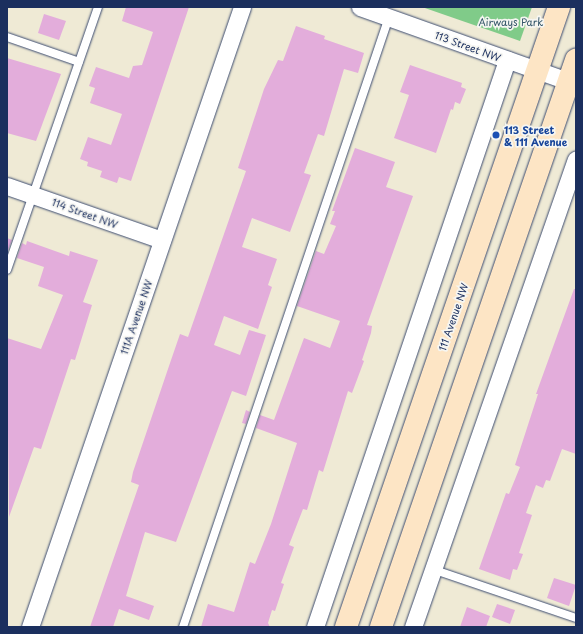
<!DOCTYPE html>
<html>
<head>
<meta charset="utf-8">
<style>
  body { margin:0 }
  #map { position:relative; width:583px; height:634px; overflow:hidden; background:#efead5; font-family:"Playpen Sans",sans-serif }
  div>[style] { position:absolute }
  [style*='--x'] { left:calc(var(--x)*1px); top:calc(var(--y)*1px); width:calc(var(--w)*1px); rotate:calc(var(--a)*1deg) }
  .green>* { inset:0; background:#80cb89 }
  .building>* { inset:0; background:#e3addb }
  .roads { filter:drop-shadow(0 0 1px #3b4b70) drop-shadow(0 0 1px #3b4b70) }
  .service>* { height:8px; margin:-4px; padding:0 4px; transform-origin:4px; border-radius:4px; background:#fff }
  .minor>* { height:17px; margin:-8.5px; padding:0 8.5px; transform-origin:8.5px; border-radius:8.5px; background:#fff }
  .secondary>* { height:22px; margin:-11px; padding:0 11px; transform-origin:11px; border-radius:11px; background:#fde5c5 }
  .dots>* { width:11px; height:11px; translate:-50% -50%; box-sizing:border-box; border:2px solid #f6f6f2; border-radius:50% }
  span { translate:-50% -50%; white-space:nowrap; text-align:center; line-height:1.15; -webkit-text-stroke:3.5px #f6f6f2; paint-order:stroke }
  .park-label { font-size:10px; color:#345669 }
  .street-label { font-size:10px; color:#1b2f5e }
  .transit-label { font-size:10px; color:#164399; font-weight:700 }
  .left { translate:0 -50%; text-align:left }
  .frame { position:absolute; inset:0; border:8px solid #1b2f5e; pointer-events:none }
</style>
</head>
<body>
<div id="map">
  <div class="green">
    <i style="clip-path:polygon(422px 7px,532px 7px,520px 41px)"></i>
  </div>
  <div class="building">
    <i style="clip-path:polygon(126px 7px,189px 7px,131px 181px,119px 177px,117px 183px,100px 177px,102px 171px,87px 166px,88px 162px,80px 159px,88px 137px,111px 145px,122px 114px,90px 103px,95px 88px,89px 86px,96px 67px,129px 78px,133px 66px,142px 65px,153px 32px,122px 21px)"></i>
    <i style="clip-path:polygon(44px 14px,66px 21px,59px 40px,38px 33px)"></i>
    <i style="clip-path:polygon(296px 26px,325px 36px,324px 39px,364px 53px,358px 73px,344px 69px,324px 136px,318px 134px,304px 173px,311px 175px,290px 232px,252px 218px,242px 247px,277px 259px,268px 285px,272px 287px,258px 329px,224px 316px,214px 345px,240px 355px,249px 330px,266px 335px,246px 396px,232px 391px,176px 542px,145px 532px,126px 596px,154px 606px,149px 620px,119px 609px,113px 627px,90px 627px,139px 485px,131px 482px,133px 472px,169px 366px,180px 334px,188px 337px,246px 171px,238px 168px,264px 89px,278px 60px,283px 61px)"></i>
    <i style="clip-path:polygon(7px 58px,61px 74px,36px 141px,7px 133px)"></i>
    <i style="clip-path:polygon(410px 65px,462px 83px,461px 87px,466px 89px,460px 104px,455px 102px,453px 110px,451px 109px,436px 153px,394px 138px,409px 95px,400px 92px)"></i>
    <i style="clip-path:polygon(355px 148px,395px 162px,386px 187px,413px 196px,367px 325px,372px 326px,371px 333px,362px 360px,364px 361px,352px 393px,348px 391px,323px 472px,319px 470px,307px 510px,303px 509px,289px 545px,294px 547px,281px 583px,284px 584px,275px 611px,272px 610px,268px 623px,270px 627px,201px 627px,208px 604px,234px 612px,250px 562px,255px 564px,271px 524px,297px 443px,256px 428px,260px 415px,274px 420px,304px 338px,330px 348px,340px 321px,297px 306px,316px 251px,324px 254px,336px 226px,330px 224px,335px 211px,332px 211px)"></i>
    <i style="clip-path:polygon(7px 238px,12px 240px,7px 253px)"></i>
    <i style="clip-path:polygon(27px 241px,69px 256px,70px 251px,98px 260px,83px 302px,92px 305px,75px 360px,71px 359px,41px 449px,34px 447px,9px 517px,7px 338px,41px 349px,63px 295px,38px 286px,44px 267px,17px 258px,22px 243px,26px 245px)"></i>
    <i style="clip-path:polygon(574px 289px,576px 289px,576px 454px,562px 449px,550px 481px,546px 480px,543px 488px,536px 485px,526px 513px,532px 515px,519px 553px,523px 554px,517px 570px,513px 569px,510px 580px,479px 569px,506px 493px,509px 494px,520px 467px,515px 465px,538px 394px,536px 394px)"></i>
    <i style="clip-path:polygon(246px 410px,250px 412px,246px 424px,242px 423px)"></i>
    <i style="clip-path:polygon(554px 578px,576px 585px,569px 606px,547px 598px)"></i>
    <i style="clip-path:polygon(497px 604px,515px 610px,510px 624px,492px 617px)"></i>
    <i style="clip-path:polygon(467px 607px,490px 616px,486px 627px,460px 627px)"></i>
  </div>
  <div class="roads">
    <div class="service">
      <i style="--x:7;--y:37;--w:76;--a:19.1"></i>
      <i style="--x:7;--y:270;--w:278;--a:-70.9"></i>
      <i style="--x:432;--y:569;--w:152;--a:18.8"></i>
      <i style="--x:183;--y:627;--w:644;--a:-71.34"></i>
    </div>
    <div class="minor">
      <i style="--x:360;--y:7;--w:229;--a:19.6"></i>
      <i style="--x:7;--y:186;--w:164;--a:19.2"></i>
      <i style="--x:30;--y:627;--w:655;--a:-71.12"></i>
      <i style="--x:315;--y:627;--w:599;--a:-71.29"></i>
      <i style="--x:413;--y:627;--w:495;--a:-70.8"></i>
    </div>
    <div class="secondary">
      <i style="--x:346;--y:627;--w:656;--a:-71.04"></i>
      <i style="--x:381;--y:627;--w:600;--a:-71.02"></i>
    </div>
  </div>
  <div class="dots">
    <i style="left:496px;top:135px;background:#1a4fb4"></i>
  </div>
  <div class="park-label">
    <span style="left:511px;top:22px">Airways Park</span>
  </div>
  <div class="street-label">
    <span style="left:468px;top:46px;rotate:20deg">113 Street NW</span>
    <span style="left:85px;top:213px;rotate:20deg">114 Street NW</span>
    <span style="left:136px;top:317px;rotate:-71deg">111A Avenue NW</span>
    <span style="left:453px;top:317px;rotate:-71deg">111 Avenue NW</span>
  </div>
  <div class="transit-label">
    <span class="left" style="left:504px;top:135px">113 Street<br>&amp; 111 Avenue</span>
  </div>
  <div class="frame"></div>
</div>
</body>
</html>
